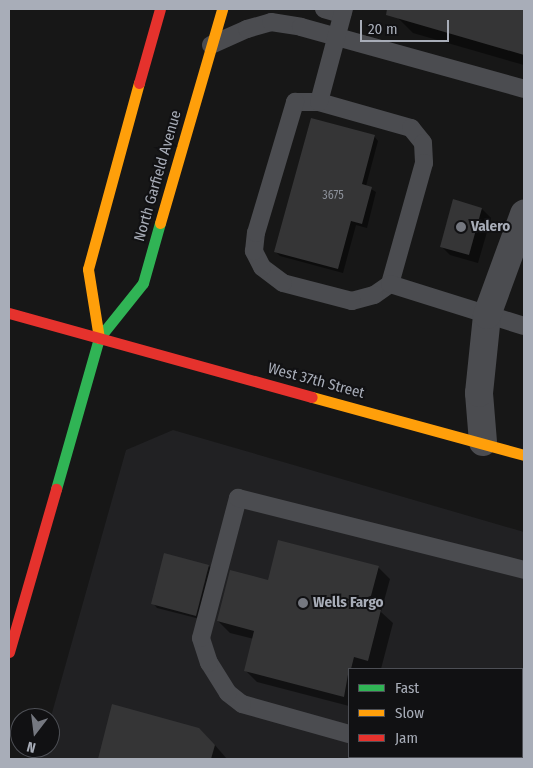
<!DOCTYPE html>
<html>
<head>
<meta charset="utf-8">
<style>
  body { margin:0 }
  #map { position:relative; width:533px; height:768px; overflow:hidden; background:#171717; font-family:"Fira Sans Condensed",sans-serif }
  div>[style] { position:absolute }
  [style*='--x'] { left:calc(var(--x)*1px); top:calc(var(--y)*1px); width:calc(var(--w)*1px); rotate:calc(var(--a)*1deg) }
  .built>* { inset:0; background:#212123 }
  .shadow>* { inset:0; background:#0007 }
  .building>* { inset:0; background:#353536 }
  .lane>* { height:18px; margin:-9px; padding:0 9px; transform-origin:9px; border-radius:9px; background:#4b4c50 }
  .street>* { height:28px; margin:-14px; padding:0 14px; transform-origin:14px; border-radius:14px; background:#4b4c50 }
  .fast>* { height:11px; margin:-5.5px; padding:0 5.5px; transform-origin:5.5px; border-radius:5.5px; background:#30b455 }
  .slow>* { height:11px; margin:-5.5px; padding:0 5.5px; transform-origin:5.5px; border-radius:5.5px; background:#ff9f0a }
  .jam>* { height:11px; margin:-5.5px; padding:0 5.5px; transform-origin:5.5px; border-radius:5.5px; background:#e5322d }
  .dots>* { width:14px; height:14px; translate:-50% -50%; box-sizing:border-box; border:2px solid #111113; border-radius:50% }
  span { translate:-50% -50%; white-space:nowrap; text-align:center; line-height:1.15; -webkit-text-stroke:4px #111113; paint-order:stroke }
  .number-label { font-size:12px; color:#8b8f98 }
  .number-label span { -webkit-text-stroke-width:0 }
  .street-label { font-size:15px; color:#a8adb8 }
  .poi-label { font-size:15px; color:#a8adb8; font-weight:700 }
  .left { translate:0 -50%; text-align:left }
  .frame { position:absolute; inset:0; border:10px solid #a8adb8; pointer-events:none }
  .legend { position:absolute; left:348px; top:668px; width:175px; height:90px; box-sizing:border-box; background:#111113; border:1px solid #4d4f55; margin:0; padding:6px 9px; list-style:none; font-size:15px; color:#a8adb8 }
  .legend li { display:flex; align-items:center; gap:10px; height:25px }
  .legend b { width:25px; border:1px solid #4d4f55 }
  .north { position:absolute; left:10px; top:708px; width:50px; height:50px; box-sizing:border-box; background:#111113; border:1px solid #4d4f55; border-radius:50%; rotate:195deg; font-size:14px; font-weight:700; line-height:20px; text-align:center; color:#a8adb8 }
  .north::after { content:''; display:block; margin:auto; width:18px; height:22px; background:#757880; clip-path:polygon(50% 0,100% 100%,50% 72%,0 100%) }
  .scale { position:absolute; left:360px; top:20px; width:89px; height:22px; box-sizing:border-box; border:2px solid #a8adb8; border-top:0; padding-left:6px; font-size:15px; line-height:18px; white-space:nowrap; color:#a8adb8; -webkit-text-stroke:4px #111113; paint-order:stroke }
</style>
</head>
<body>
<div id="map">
  <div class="built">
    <i style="clip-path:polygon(evenodd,173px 430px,524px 532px,524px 759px,39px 759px,42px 748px,50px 748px,50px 720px,126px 450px,173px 430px,349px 669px,522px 669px,522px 757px,349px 757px,349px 669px)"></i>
  </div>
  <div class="shadow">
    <i style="clip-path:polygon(401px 9px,524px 9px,524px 65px,413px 33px,398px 18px)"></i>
    <i style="clip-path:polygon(374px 136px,378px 141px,366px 186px,376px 192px,367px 228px,356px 225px,343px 273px,280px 256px,276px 252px)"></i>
    <i style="clip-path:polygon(482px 209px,491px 218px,478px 263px,450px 255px,441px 246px)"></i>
    <i style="clip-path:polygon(209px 566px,213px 570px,200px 619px,157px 608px,153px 603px)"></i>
    <i style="clip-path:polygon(378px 567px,390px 579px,381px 612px,393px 623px,381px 669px,349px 669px,349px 706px,257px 682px,245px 670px,254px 639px,230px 633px,218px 621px,269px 582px)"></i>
    <i style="clip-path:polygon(113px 706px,214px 744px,227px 759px,99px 759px)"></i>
  </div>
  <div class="building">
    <i style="clip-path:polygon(387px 9px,524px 9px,524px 55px,386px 15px)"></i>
    <i style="clip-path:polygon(311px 118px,375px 135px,362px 184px,372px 187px,362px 224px,351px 221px,338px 269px,274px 252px)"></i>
    <i style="clip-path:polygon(453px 199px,482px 208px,469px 255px,440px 247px)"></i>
    <i style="clip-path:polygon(278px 540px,379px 566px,368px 607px,381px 610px,368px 661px,354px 657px,351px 669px,349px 669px,344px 697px,244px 671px,254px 631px,217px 621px,230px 570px,268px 580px)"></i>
    <i style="clip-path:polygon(164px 553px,209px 565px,196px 616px,151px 604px)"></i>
    <i style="clip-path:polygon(112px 704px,199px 728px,215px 745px,211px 759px,98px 759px)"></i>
  </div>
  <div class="lane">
    <i style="--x:324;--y:9;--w:19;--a:16"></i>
    <i style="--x:211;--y:45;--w:39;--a:-24"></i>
    <i style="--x:247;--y:29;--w:25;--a:-16"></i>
    <i style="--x:271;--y:22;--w:30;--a:9"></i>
    <i style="--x:301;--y:27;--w:231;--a:15.5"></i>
    <i style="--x:295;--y:102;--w:24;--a:0"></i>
    <i style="--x:319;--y:102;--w:96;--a:15.8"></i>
    <i style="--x:411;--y:128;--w:19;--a:51"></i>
    <i style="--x:423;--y:143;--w:20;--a:87"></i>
    <i style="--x:424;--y:163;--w:126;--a:105.7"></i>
    <i style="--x:390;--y:284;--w:19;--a:145"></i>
    <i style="--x:374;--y:295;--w:23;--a:165"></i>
    <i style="--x:352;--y:301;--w:71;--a:-165.4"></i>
    <i style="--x:283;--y:283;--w:26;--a:-143"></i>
    <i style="--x:262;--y:267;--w:18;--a:-117"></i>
    <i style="--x:254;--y:251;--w:18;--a:-84"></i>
    <i style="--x:256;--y:233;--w:137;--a:-73.4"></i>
    <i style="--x:319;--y:102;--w:96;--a:-75"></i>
    <i style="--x:390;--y:284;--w:140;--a:17.4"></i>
    <i style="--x:349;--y:734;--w:111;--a:-164.3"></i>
    <i style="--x:242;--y:704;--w:18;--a:-142"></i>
    <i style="--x:228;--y:693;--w:36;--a:-122"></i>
    <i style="--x:209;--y:663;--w:26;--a:-108"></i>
    <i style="--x:201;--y:638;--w:145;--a:-75.2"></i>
    <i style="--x:238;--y:498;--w:295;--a:14.1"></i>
    <i style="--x:472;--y:757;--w:9;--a:13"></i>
  </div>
  <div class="street">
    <i style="--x:483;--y:442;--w:49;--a:-94.7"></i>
    <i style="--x:479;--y:393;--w:78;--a:-84.1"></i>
    <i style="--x:487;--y:315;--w:108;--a:-69.9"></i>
  </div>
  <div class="fast">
    <i style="--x:56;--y:489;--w:157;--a:-74.1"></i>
    <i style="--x:99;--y:338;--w:70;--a:-51.3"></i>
    <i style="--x:143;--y:283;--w:62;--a:-74.2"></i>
  </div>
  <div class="slow">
    <i style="--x:160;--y:223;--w:223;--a:-73.8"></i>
    <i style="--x:99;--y:338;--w:70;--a:-99.1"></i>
    <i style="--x:88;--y:269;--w:193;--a:-74.7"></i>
    <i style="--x:312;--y:397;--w:220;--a:15.3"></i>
  </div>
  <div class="jam">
    <i style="--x:139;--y:83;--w:77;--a:-74.2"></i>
    <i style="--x:9;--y:313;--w:314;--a:15.5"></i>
    <i style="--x:9;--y:652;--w:170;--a:-73.9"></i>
  </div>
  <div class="dots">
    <i style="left:461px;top:227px;background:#757880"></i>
    <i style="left:303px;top:603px;background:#757880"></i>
  </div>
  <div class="number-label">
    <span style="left:333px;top:196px">3675</span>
  </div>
  <div class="street-label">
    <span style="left:158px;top:176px;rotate:-74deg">North Garfield Avenue</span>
    <span style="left:316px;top:381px;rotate:15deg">West 37th Street</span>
  </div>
  <div class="poi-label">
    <span class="left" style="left:471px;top:227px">Valero</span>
    <span class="left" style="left:313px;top:603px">Wells Fargo</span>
  </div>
  <div class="frame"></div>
  <ul class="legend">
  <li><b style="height:6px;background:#30b455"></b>Fast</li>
  <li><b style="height:6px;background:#ff9f0a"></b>Slow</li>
  <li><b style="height:6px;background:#e5322d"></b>Jam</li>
  </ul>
  <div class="north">N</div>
  <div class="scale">20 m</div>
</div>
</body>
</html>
